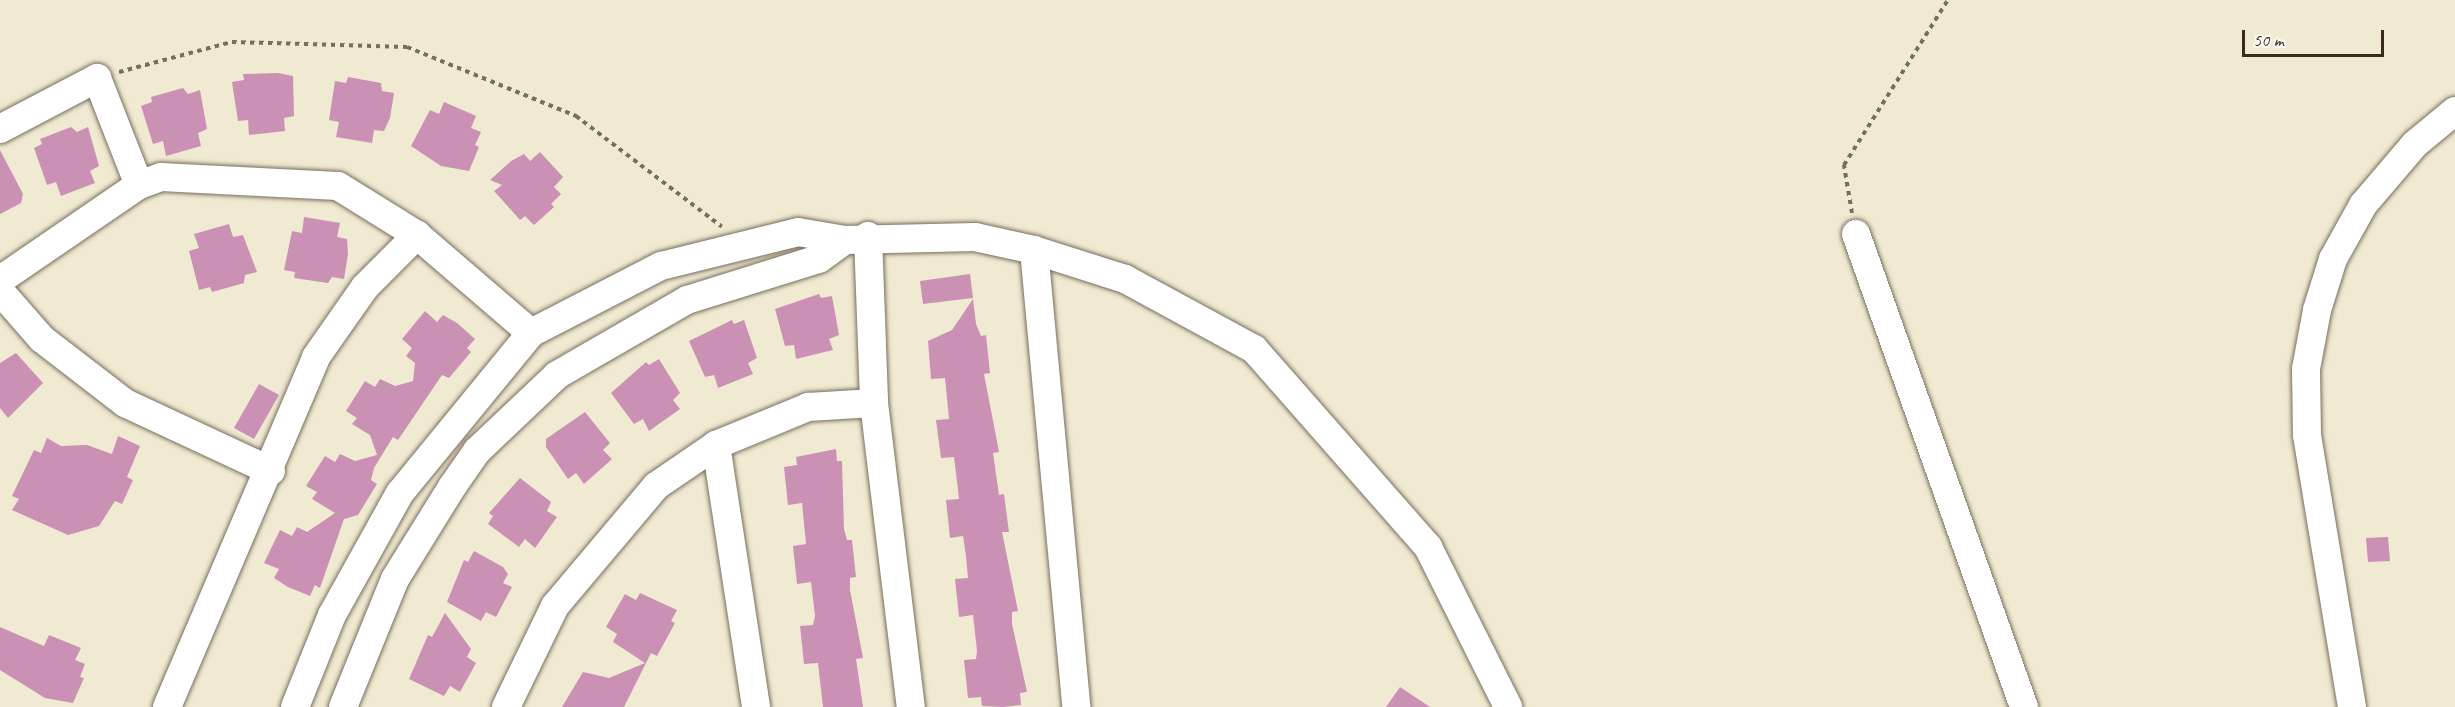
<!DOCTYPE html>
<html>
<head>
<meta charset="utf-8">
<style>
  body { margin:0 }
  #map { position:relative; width:2455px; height:707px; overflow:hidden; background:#f0ead2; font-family:Caveat,sans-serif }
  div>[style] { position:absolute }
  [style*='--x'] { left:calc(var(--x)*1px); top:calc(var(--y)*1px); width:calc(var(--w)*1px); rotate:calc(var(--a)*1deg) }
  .building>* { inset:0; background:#ca91b5 }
  .path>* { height:4px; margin-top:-2px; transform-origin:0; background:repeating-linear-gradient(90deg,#7a6d5d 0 4.5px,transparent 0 9px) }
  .roads { filter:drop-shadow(0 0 2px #7a6d5d) drop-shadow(0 0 2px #7a6d5d) }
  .minor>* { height:28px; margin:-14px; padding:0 14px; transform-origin:14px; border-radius:14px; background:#fff }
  span { translate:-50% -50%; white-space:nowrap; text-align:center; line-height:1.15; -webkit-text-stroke:5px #fdfcf7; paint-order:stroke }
  .scale { position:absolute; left:2242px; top:30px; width:142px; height:27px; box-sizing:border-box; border:3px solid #3b2a1e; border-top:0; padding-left:8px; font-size:18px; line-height:21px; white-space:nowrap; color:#3b2a1e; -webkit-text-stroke:4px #fdfcf7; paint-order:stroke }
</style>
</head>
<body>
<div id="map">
  <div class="building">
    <i style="clip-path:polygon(278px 73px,293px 76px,294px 116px,284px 118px,285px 131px,249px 135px,248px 120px,238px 121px,232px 82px,244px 80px,243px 74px)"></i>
    <i style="clip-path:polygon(348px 77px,381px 83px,382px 91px,394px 93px,390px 118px,384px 131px,374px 130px,372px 143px,336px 137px,339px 122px,329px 120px,335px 81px,346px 83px)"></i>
    <i style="clip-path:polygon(183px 88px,188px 94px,200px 90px,207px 129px,198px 133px,201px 146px,166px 156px,163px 141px,153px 144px,141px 106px,152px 102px,151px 97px)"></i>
    <i style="clip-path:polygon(444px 102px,476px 116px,471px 128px,481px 132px,475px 145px,479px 147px,469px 171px,441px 166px,411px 146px,430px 110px,439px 114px)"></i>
    <i style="clip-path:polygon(71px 127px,77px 132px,88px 127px,99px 166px,90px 171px,95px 183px,61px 196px,56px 182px,47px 185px,34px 148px,42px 144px,40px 139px)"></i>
    <i style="clip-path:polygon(0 150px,23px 194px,21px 203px,0 214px)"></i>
    <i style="clip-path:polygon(540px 152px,563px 177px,554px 187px,561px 194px,551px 204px,554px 207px,534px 225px,525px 216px,520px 220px,494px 191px,502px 185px,490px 180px,511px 161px,524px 154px,530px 161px)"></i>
    <i style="clip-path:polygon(304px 217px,340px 223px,337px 237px,347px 239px,348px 254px,344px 279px,332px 277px,328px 283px,294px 278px,295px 272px,284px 270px,292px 231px,302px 233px)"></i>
    <i style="clip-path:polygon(229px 224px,233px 237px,243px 235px,257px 272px,245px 275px,244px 283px,212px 292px,210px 287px,199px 290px,189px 251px,199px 248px,194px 234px)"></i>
    <i style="clip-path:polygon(970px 274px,973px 298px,923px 304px,920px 281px)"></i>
    <i style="clip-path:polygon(819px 294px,821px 298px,832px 296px,839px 335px,829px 339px,833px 350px,796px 359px,794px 345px,785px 346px,775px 309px)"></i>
    <i style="clip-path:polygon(973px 299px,976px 324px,981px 336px,986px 335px,990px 373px,984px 374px,999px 452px,993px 453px,999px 495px,1004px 494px,1009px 532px,1002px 532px,1018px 611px,1012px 612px,1012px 624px,1027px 692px,1020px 693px,1021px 705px,1003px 707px,982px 706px,981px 697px,968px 698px,964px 660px,976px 659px,977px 651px,973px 615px,959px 617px,955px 579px,968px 578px,966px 556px,963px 536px,950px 538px,946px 500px,959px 499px,958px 490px,954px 457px,941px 458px,936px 420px,949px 419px,945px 378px,931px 379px,928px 341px,952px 330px)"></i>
    <i style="clip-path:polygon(425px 311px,437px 322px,443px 315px,457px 323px,475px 339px,467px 348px,471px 352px,449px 378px,442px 375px,398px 440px,393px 437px,374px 468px,371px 480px,377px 484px,358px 515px,344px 519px,320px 588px,315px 585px,310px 596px,288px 587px,274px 578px,279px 569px,264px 563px,280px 530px,292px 536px,297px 527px,307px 532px,335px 513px,312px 499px,317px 492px,306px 486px,325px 456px,335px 462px,340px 454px,355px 461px,377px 455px,370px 435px,352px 424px,357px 418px,346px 411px,365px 381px,375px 387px,380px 379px,395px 386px,413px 381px,415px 363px,406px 356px,412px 348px,402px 339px)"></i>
    <i style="clip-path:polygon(732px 320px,734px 324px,744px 320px,757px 358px,748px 363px,753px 374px,718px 388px,714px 375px,705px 377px,689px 341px)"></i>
    <i style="clip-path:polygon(16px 353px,43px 383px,8px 418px,0 408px,0 363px)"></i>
    <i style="clip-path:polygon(659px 359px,680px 393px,673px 400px,680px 409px,649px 431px,643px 419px,634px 424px,611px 393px,646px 362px,649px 365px)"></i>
    <i style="clip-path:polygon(259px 384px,279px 395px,254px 439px,234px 428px)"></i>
    <i style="clip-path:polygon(585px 412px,610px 443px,603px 450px,612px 459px,584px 484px,576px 473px,568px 479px,546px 447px,546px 439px)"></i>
    <i style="clip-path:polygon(118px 436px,140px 446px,127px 477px,133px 480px,122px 504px,115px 501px,99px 526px,68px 535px,12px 510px,19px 499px,12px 496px,34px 450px,41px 453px,47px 438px,61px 446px,87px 445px,112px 454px)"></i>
    <i style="clip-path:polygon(836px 449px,837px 461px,842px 461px,844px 529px,847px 540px,852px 540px,856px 577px,850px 578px,850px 590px,863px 658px,856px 659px,863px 707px,823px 707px,818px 663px,804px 664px,800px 626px,813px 625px,815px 616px,811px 582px,797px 584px,793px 546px,806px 544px,802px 503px,788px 505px,784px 467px,797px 465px,796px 457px)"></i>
    <i style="clip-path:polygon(520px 478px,551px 502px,547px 511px,557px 517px,535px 548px,525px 539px,519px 547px,488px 524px,493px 516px,489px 513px)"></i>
    <i style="clip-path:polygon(2388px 537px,2390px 561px,2368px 562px,2366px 538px)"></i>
    <i style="clip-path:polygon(474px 551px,503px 567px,508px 574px,503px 583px,512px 587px,496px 617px,486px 612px,481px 621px,447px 602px,464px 560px,468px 562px)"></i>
    <i style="clip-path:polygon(640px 593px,677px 610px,671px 621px,675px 623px,657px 656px,651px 653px,624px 707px,562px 707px,583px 672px,609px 678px,645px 663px,613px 642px,617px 634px,606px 627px,625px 594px,636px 600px)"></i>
    <i style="clip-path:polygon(445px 613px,471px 649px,467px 657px,476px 663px,460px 692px,450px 686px,444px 696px,409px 679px,428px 635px,432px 637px)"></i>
    <i style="clip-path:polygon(0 627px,44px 646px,49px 635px,81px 648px,75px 660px,85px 664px,80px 677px,84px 678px,73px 703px,45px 698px,0 670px)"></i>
    <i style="clip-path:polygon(1400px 687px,1430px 707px,1386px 707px)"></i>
  </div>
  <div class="path">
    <i style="--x:119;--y:72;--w:117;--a:-14.9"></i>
    <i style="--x:232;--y:42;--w:175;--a:1.6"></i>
    <i style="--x:407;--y:47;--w:183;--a:22.2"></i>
    <i style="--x:576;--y:116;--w:183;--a:37.2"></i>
    <i style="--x:1852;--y:213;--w:49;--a:-99.5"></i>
    <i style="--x:1844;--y:165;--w:195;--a:-57.8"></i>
  </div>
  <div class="roads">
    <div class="minor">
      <i style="--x:0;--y:129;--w:110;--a:-27.7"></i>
      <i style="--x:97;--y:78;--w:115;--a:68.6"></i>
      <i style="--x:1856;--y:234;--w:502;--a:70.45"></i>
      <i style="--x:868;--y:236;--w:167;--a:87.9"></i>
      <i style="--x:874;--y:403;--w:306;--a:83.1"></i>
      <i style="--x:1034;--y:250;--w:459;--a:84.7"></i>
      <i style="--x:0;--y:280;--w:168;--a:-34.4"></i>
      <i style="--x:139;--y:185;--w:23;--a:-20"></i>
      <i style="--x:161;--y:177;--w:177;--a:2.9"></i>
      <i style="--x:338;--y:186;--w:93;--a:31.8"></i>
      <i style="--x:417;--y:235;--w:150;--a:40.7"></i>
      <i style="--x:0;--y:291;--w:64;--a:48.8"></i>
      <i style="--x:42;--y:339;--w:105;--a:37.6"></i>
      <i style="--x:125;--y:403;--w:161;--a:25"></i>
      <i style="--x:716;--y:445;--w:265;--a:81.3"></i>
      <i style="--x:167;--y:707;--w:380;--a:-66.9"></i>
      <i style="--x:316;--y:357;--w:85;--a:-55"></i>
      <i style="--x:365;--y:287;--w:74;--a:-45"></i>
      <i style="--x:295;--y:707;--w:99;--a:-68.1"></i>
      <i style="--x:332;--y:615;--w:140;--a:-60.9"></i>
      <i style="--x:400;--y:493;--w:207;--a:-50.7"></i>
      <i style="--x:531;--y:333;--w:146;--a:-27.3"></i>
      <i style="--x:661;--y:266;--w:141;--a:-13.9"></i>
      <i style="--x:798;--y:232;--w:48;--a:9.7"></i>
      <i style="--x:845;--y:240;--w:130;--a:-1.3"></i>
      <i style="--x:975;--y:237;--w:60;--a:12.4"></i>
      <i style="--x:1034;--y:250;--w:96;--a:17.7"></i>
      <i style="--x:1125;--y:279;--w:147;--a:28.5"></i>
      <i style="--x:1254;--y:349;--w:264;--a:48.7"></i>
      <i style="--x:1428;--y:547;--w:179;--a:63.4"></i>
      <i style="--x:343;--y:707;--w:138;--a:-67.9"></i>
      <i style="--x:395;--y:579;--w:108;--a:-58.2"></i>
      <i style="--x:452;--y:487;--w:44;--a:-55.2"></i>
      <i style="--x:477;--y:451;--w:110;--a:-43.5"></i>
      <i style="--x:557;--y:375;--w:150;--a:-30"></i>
      <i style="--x:687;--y:300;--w:138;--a:-17.3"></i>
      <i style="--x:819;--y:259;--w:32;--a:-36"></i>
      <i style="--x:506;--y:707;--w:112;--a:-64.1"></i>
      <i style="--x:555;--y:606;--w:157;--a:-49.9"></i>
      <i style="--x:656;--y:486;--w:73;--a:-34.3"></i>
      <i style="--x:716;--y:445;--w:100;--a:-22.4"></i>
      <i style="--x:808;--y:407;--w:66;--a:-3.5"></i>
      <i style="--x:2352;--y:707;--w:276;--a:-99.4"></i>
      <i style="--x:2307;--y:435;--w:66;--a:-90.9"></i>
      <i style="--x:2306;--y:369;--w:60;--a:-79.4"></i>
      <i style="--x:2317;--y:310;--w:53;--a:-72.6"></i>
      <i style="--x:2333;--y:259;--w:62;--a:-60.9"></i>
      <i style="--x:2363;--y:205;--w:80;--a:-49.6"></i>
      <i style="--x:2415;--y:144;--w:52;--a:-39.5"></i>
    </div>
  </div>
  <div class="scale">50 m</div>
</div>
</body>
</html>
